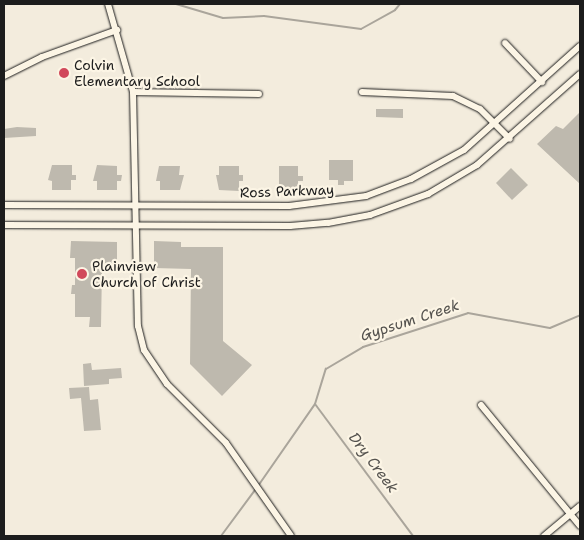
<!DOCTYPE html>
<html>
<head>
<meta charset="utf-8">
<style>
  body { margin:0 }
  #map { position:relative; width:584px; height:540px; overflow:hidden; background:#f3ecdd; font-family:"Shantell Sans",sans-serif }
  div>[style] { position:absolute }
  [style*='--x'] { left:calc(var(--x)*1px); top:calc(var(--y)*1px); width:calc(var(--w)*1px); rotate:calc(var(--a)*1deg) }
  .stream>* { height:2px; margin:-1px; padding:0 1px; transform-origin:1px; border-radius:1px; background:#aaa59b }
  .building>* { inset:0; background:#beb9ae }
  .roads { filter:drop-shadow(0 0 1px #1c1c1c) drop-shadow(0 0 1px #1c1c1c) }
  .minor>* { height:6px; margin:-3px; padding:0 3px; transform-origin:3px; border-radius:3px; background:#fcf5e5 }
  .dots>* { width:14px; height:14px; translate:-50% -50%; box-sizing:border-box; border:2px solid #fcf5e5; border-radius:50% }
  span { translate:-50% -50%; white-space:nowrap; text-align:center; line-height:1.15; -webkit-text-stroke:4.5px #fcf5e5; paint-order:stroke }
  .poi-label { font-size:14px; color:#1c1c1c }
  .left { translate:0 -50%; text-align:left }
  .street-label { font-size:14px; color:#1c1c1c }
  .water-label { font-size:15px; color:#55534f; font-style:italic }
  .frame { position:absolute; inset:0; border:5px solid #1c1c1c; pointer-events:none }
</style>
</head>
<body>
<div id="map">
  <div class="stream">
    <i style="--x:176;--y:4;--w:49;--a:16.6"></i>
    <i style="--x:223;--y:18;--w:41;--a:-2.8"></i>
    <i style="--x:264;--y:16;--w:98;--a:7.6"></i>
    <i style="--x:361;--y:29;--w:39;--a:-29"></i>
    <i style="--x:395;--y:10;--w:8;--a:-50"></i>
    <i style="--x:315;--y:404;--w:164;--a:53.4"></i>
    <i style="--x:258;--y:486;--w:100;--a:-55.2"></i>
    <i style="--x:315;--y:404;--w:37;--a:-73"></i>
    <i style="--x:326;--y:369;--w:43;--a:-30.7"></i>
    <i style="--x:363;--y:347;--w:110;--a:-17.9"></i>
    <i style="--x:468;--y:313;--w:83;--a:10.4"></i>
    <i style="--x:550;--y:328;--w:33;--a:-23"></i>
    <i style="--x:221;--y:536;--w:57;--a:-53.5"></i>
  </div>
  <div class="building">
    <i style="clip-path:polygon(376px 109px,403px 109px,403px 118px,376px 117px)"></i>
    <i style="clip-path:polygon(580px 112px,580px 184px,537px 144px,556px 126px,563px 129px)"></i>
    <i style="clip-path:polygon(17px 127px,36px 128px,36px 136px,4px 138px,4px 129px)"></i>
    <i style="clip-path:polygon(329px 160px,353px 160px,353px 181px,344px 181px,344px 185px,338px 185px,338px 180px,329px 180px)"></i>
    <i style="clip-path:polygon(52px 165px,72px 165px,72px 175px,76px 175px,76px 180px,71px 180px,71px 190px,52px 190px,52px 181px,48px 180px)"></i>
    <i style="clip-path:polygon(97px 165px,117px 166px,117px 175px,122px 175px,121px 181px,117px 181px,117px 190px,97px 190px,97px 181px,93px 181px)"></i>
    <i style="clip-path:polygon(159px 166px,180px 166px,179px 175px,184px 175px,180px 190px,160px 190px,160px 181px,156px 181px)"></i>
    <i style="clip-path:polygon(219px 166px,239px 166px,239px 175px,243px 175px,243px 181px,239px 181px,239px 191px,219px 190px,216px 175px,219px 175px)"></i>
    <i style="clip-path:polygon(279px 166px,298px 166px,298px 176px,303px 176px,303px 181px,298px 181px,298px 191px,279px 191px)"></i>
    <i style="clip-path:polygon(511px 168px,528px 185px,512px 200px,496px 183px)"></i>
    <i style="clip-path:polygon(71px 241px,117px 242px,117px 268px,102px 268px,101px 327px,89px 327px,90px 317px,75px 317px,75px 294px,71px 294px,72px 285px,75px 285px,75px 258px,70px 258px)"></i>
    <i style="clip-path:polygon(154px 241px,181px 242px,181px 247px,223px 247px,223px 341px,252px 365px,222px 396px,190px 364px,191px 269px,154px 268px)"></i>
    <i style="clip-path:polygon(91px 363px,92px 370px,121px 368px,122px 378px,109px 379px,109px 384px,84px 386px,83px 364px)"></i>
    <i style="clip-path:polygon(89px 387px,90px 400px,98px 399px,101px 430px,84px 431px,81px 398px,70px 399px,69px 388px)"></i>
  </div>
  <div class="roads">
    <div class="minor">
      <i style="--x:108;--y:4;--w:91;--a:74.1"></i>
      <i style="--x:133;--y:92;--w:234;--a:88.8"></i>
      <i style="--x:138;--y:326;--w:25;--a:76"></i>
      <i style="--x:144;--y:350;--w:41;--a:55.9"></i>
      <i style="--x:167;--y:384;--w:83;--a:45"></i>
      <i style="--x:226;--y:443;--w:113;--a:55"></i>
      <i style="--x:505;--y:43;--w:54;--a:46.5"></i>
      <i style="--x:4;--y:76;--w:42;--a:-26.6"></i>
      <i style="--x:42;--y:57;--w:80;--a:-19.8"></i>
      <i style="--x:133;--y:92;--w:126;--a:0.9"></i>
      <i style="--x:362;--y:92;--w:91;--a:2.5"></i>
      <i style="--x:453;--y:96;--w:30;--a:26"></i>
      <i style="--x:480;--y:109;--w:42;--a:45"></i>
      <i style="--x:4;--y:205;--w:285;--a:0.2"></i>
      <i style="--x:289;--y:206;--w:78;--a:-7.4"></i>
      <i style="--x:366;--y:196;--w:48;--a:-20.7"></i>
      <i style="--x:411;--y:179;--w:60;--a:-28.7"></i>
      <i style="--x:464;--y:150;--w:156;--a:-41.9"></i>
      <i style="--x:4;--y:225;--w:286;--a:0.2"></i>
      <i style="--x:290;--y:226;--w:38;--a:-5"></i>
      <i style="--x:328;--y:223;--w:43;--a:-10.8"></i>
      <i style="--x:370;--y:215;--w:62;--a:-19.9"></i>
      <i style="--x:428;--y:194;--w:57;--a:-30.6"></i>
      <i style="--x:477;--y:165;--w:137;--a:-41.5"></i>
      <i style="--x:481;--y:405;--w:156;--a:50.7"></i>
      <i style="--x:544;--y:536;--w:47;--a:-39.8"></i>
    </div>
  </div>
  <div class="dots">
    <i style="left:64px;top:73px;background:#d1495b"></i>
    <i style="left:82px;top:274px;background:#d1495b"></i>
  </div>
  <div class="poi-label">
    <span class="left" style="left:74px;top:73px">Colvin<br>Elementary School</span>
    <span class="left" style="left:92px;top:274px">Plainview<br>Church of Christ</span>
  </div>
  <div class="street-label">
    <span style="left:287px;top:191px;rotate:-2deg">Ross Parkway</span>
  </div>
  <div class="water-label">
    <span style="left:410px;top:321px;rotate:-18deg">Gypsum Creek</span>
    <span style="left:373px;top:463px;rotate:53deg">Dry Creek</span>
  </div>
  <div class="frame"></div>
</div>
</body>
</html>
